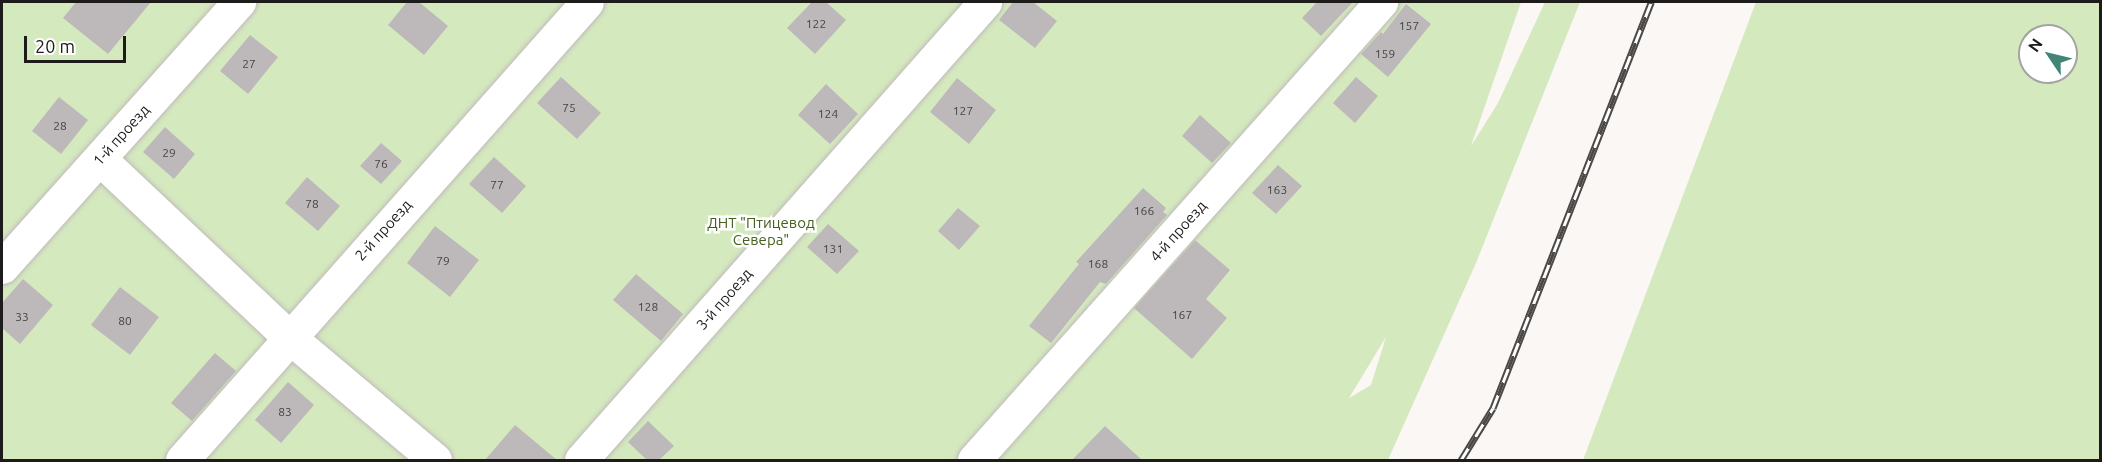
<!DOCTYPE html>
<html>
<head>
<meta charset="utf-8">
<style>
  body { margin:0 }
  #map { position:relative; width:2102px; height:462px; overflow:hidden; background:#fbf7f4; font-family:Ubuntu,sans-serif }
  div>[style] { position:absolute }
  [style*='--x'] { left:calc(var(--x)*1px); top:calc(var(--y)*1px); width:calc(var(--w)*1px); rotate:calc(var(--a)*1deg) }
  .green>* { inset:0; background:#d5e9bf }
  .building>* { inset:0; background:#bdb8ba }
  .roads { filter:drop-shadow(0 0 2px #bfbbb9) drop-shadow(0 0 2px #bfbbb9) }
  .street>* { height:33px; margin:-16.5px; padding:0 16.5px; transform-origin:16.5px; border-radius:16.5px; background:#fff }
  .rail>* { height:7px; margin-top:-3.5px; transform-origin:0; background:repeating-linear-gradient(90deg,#fff 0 14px,#4b4948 0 28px); box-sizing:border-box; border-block:2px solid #4b4948 }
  span { translate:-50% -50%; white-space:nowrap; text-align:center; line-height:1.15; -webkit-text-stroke:5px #fff; paint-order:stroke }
  .number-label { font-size:12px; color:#464343 }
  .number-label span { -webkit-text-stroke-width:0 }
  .street-label { font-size:15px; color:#1e1c1b }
  .park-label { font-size:15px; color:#46601d }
  .frame { position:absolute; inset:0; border:3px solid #1e1c1b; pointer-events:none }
  .north { position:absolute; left:2018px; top:24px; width:60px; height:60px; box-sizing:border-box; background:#fff; border:2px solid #a5a4a4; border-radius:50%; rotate:305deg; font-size:16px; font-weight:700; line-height:24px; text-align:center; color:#1e1c1b }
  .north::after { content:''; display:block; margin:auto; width:21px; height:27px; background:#428578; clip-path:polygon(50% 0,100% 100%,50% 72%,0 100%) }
  .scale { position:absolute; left:24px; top:36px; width:102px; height:27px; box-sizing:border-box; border:3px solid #1e1c1b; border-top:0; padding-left:8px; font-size:18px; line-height:21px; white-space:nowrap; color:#1e1c1b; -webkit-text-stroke:4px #fff; paint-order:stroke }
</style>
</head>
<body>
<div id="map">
  <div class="green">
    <i style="clip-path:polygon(evenodd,2px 2px,1521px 2px,1471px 146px,1498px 103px,1545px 2px,1580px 2px,1476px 263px,1388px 460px,2px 460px,2px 2px,1386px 337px,1371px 385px,1349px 398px,1386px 337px)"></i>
    <i style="clip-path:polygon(evenodd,1756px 2px,2100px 2px,2100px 460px,1583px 460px,1756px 2px,2030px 36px,2066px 36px,2066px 72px,2030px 72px,2030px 36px)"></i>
  </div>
  <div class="building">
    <i style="clip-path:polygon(76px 2px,151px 2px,108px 54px,63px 18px)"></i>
    <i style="clip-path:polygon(407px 2px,419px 2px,448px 26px,424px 55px,388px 25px)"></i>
    <i style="clip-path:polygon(812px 2px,826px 2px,846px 20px,815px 54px,787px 28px)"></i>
    <i style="clip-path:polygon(1013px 2px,1033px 2px,1057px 21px,1035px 48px,999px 20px)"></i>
    <i style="clip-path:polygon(1317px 2px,1353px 2px,1321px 36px,1302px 18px)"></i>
    <i style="clip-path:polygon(1406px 4px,1431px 24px,1388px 77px,1361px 54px,1381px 32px,1383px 34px)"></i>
    <i style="clip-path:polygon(250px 35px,278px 57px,248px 94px,220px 71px)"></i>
    <i style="clip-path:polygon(561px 77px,601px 113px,577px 139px,537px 103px)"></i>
    <i style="clip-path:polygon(1356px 77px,1378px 96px,1355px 123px,1333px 103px)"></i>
    <i style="clip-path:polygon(957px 78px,996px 110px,969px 144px,930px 112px)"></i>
    <i style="clip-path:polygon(826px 84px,858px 114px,830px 144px,798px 115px)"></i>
    <i style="clip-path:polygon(59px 97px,88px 120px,61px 154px,32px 131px)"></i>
    <i style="clip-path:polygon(1200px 115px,1231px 143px,1212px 163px,1182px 136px)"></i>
    <i style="clip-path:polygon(165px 127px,195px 154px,174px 179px,143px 152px)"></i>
    <i style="clip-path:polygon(381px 143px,402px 161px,381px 184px,360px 166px)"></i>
    <i style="clip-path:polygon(494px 157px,526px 186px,502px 213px,469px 184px)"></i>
    <i style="clip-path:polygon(1278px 165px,1302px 186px,1276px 214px,1252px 193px)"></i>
    <i style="clip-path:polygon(307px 177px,340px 206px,318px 231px,285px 203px)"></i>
    <i style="clip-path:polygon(1143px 188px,1166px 208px,1163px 212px,1167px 215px,1106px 284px,1100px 282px,1051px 343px,1029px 326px,1079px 264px,1076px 262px)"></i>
    <i style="clip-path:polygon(958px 208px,980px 226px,959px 250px,938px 231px)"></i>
    <i style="clip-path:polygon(828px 224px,859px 251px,837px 274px,807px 247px)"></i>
    <i style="clip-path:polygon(435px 226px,479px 260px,450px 297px,407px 263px)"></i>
    <i style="clip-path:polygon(1195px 240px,1230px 270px,1206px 299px,1227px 318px,1192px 359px,1134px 308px)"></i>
    <i style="clip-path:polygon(636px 274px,683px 314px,661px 341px,613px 300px)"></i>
    <i style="clip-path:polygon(23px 279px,53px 305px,20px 344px,2px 328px,2px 303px)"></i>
    <i style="clip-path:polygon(120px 287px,159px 317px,130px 355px,91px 325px)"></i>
    <i style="clip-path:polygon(215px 353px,236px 371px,192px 421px,171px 403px)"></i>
    <i style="clip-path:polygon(288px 382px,314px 405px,281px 443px,255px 420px)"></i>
    <i style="clip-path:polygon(648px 421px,674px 446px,659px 460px,647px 460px,628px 442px)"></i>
    <i style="clip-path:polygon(515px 425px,557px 460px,485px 460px)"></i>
    <i style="clip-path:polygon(1105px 426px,1142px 460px,1072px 460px)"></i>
  </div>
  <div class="roads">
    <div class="street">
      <i style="--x:100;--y:159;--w:258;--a:43.3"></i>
      <i style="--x:288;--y:336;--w:192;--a:40.1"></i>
      <i style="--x:2;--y:267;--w:356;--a:-48.2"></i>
      <i style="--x:182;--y:460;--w:611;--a:-48.51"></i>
      <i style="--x:581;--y:460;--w:611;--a:-48.58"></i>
      <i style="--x:974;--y:460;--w:613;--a:-48.37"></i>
    </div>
  </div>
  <div class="rail">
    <i style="--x:1461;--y:460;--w:61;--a:-58.4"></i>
    <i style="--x:1493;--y:408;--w:436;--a:-68.7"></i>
  </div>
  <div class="number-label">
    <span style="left:816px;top:24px">122</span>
    <span style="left:1409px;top:26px">157</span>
    <span style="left:1385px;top:54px">159</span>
    <span style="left:249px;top:64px">27</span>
    <span style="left:569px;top:108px">75</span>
    <span style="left:963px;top:111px">127</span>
    <span style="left:828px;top:114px">124</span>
    <span style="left:60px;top:126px">28</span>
    <span style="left:169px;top:153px">29</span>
    <span style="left:381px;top:164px">76</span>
    <span style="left:497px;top:185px">77</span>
    <span style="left:1277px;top:190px">163</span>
    <span style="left:312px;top:204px">78</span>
    <span style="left:1144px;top:211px">166</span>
    <span style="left:833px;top:249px">131</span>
    <span style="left:443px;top:261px">79</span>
    <span style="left:1098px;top:264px">168</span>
    <span style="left:648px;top:307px">128</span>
    <span style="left:1182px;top:315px">167</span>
    <span style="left:22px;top:317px">33</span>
    <span style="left:125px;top:321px">80</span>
    <span style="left:285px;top:412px">83</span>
  </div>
  <div class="street-label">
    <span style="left:121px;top:135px;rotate:-48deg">1-й проезд</span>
    <span style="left:383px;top:230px;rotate:-48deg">2-й проезд</span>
    <span style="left:1178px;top:231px;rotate:-48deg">4-й проезд</span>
    <span style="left:724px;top:299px;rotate:-49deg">3-й проезд</span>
  </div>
  <div class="park-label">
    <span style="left:761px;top:231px">ДНТ "Птицевод<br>Севера"</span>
  </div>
  <div class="frame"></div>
  <div class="north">N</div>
  <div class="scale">20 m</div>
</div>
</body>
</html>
